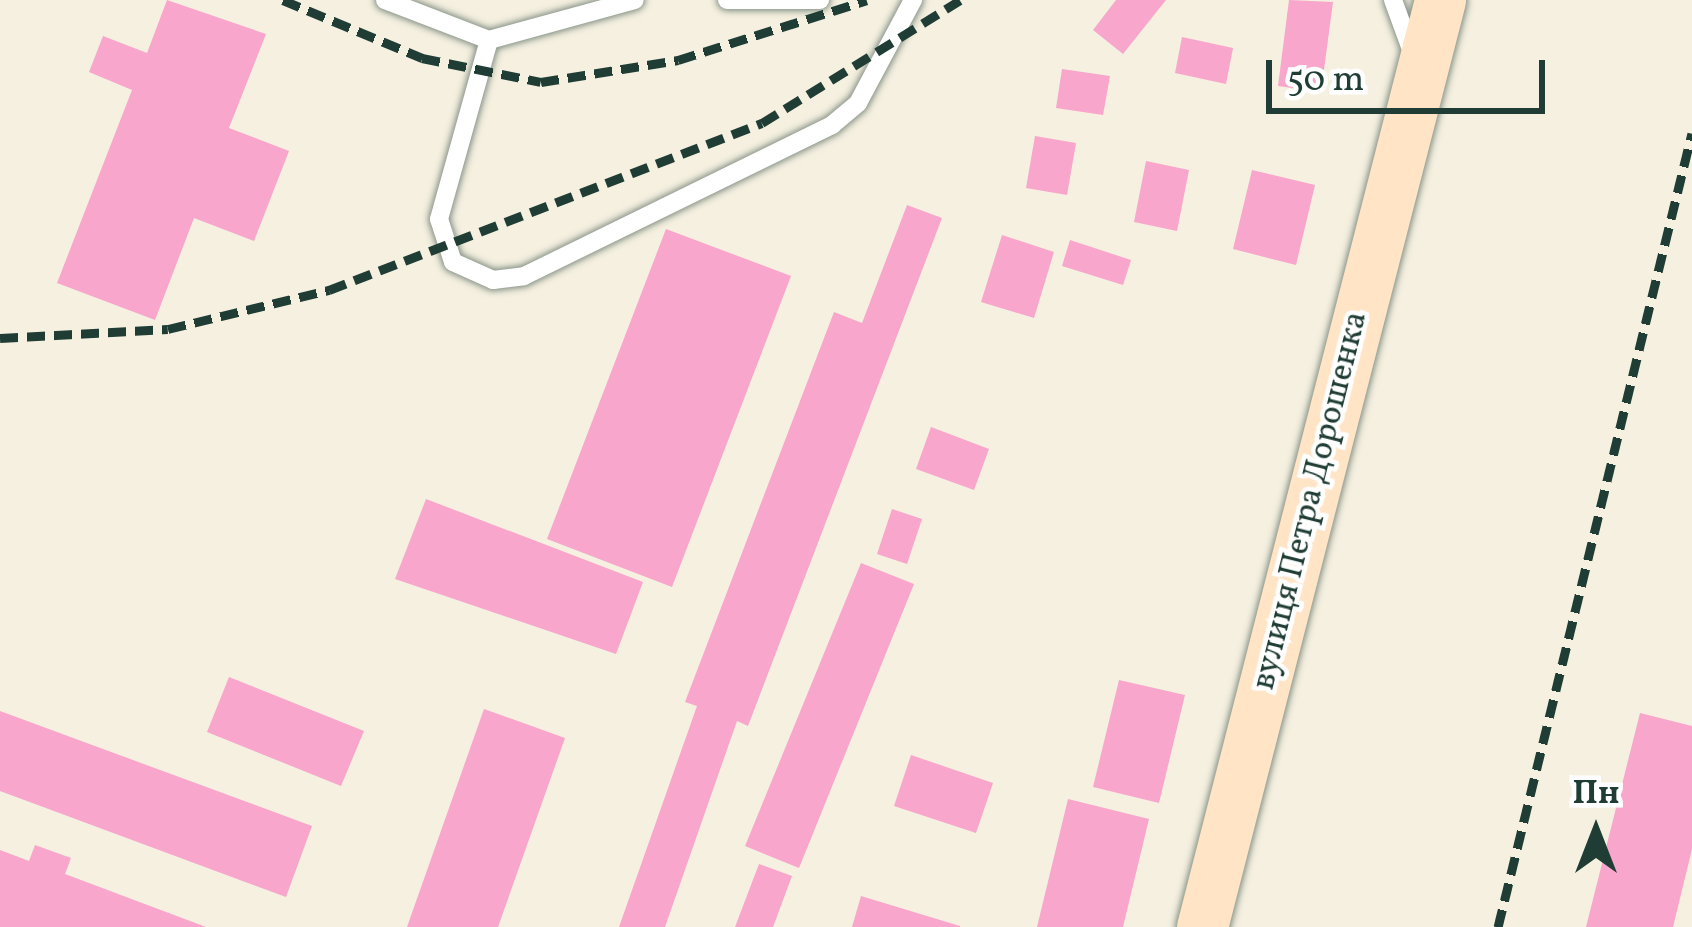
<!DOCTYPE html>
<html>
<head>
<meta charset="utf-8">
<style>
  body { margin:0 }
  #map { position:relative; width:1692px; height:927px; overflow:hidden; background:#f5f0e0; font-family:Vollkorn,serif }
  div>[style] { position:absolute }
  [style*='--x'] { left:calc(var(--x)*1px); top:calc(var(--y)*1px); width:calc(var(--w)*1px); rotate:calc(var(--a)*1deg) }
  .building>* { inset:0; background:#f8a6cb }
  .roads { filter:drop-shadow(0 0 3px #8a968a) drop-shadow(0 0 3px #8a968a) }
  .lane>* { height:18px; margin:-9px; padding:0 9px; transform-origin:9px; border-radius:9px; background:#fff }
  .secondary>* { height:51px; margin:-25.5px; padding:0 25.5px; transform-origin:25.5px; border-radius:25.5px; background:#ffe4c6 }
  .rail>* { height:9px; margin-top:-4.5px; transform-origin:0; background:repeating-linear-gradient(90deg,#1f3d34 0 18px,transparent 0 27px) }
  span { translate:-50% -50%; white-space:nowrap; text-align:center; line-height:1.15; -webkit-text-stroke:9px #fff; paint-order:stroke }
  .street-label { font-size:33px; color:#1f3d34 }
  .north { position:absolute; left:1536px; top:771px; width:120px; height:120px; -webkit-text-stroke:9px #fff; paint-order:stroke; rotate:0deg; font-size:33px; font-weight:700; line-height:48px; text-align:center; color:#1f3d34 }
  .north::after { content:''; display:block; margin:auto; width:42px; height:54px; background:#1f3d34; clip-path:polygon(50% 0,100% 100%,50% 72%,0 100%) }
  .scale { position:absolute; left:1266px; top:60px; width:279px; height:54px; box-sizing:border-box; border:6px solid #1f3d34; border-top:0; padding-left:15px; font-size:36px; line-height:42px; white-space:nowrap; color:#1f3d34; -webkit-text-stroke:9px #fff; paint-order:stroke }
</style>
</head>
<body>
<div id="map">
  <div class="building">
    <i style="clip-path:polygon(167px 0,266px 34px,229px 128px,289px 151px,254px 241px,194px 218px,155px 320px,57px 283px,132px 90px,89px 72px,103px 36px,147px 53px)"></i>
    <i style="clip-path:polygon(1116px 0,1166px 0,1123px 54px,1093px 30px)"></i>
    <i style="clip-path:polygon(1289px 0,1333px 2px,1321px 92px,1278px 86px)"></i>
    <i style="clip-path:polygon(1182px 37px,1233px 48px,1226px 84px,1175px 73px)"></i>
    <i style="clip-path:polygon(1062px 69px,1110px 76px,1103px 115px,1056px 108px)"></i>
    <i style="clip-path:polygon(1035px 136px,1076px 143px,1067px 195px,1026px 188px)"></i>
    <i style="clip-path:polygon(1146px 161px,1189px 170px,1177px 231px,1134px 222px)"></i>
    <i style="clip-path:polygon(1252px 170px,1315px 185px,1296px 265px,1233px 249px)"></i>
    <i style="clip-path:polygon(907px 205px,942px 218px,748px 726px,737px 721px,665px 927px,619px 927px,697px 706px,685px 702px,834px 312px,862px 323px)"></i>
    <i style="clip-path:polygon(666px 229px,791px 276px,672px 587px,547px 539px)"></i>
    <i style="clip-path:polygon(1002px 235px,1054px 252px,1034px 318px,981px 302px)"></i>
    <i style="clip-path:polygon(1070px 240px,1131px 260px,1123px 285px,1062px 266px)"></i>
    <i style="clip-path:polygon(931px 427px,989px 449px,974px 490px,916px 469px)"></i>
    <i style="clip-path:polygon(426px 499px,643px 582px,616px 654px,395px 579px)"></i>
    <i style="clip-path:polygon(892px 509px,922px 519px,907px 564px,877px 554px)"></i>
    <i style="clip-path:polygon(861px 563px,914px 584px,799px 868px,745px 846px)"></i>
    <i style="clip-path:polygon(229px 677px,364px 731px,341px 786px,207px 732px)"></i>
    <i style="clip-path:polygon(1119px 680px,1185px 695px,1159px 803px,1093px 787px)"></i>
    <i style="clip-path:polygon(484px 709px,565px 738px,498px 927px,407px 927px)"></i>
    <i style="clip-path:polygon(0 711px,312px 826px,286px 897px,0 791px)"></i>
    <i style="clip-path:polygon(1640px 713px,1692px 726px,1692px 849px,1673px 927px,1586px 927px)"></i>
    <i style="clip-path:polygon(911px 755px,993px 783px,976px 833px,894px 806px)"></i>
    <i style="clip-path:polygon(1068px 799px,1149px 819px,1123px 927px,1037px 927px)"></i>
    <i style="clip-path:polygon(35px 845px,71px 858px,65px 874px,206px 927px,0 927px,0 850px,29px 861px)"></i>
    <i style="clip-path:polygon(759px 864px,792px 876px,773px 927px,735px 927px)"></i>
    <i style="clip-path:polygon(861px 896px,960px 926px,960px 927px,852px 927px)"></i>
  </div>
  <div class="roads">
    <div class="lane">
      <i style="--x:385;--y:0;--w:111;--a:21"></i>
      <i style="--x:489;--y:40;--w:151;--a:-15.3"></i>
      <i style="--x:727;--y:0;--w:93;--a:0"></i>
      <i style="--x:1393;--y:0;--w:55;--a:69.9"></i>
      <i style="--x:489;--y:40;--w:186;--a:105.6"></i>
      <i style="--x:439;--y:219;--w:45;--a:72"></i>
      <i style="--x:453;--y:262;--w:44;--a:24.2"></i>
      <i style="--x:493;--y:280;--w:31;--a:-7"></i>
      <i style="--x:524;--y:276;--w:343;--a:-26.1"></i>
      <i style="--x:832;--y:125;--w:34;--a:-40"></i>
      <i style="--x:858;--y:103;--w:117;--a:-61.9"></i>
    </div>
    <div class="secondary">
      <i style="--x:1202;--y:927;--w:957;--a:-75.6"></i>
    </div>
  </div>
  <div class="rail">
    <i style="--x:283;--y:0;--w:151;--a:22.6"></i>
    <i style="--x:422;--y:58;--w:121;--a:11.4"></i>
    <i style="--x:541;--y:82;--w:139;--a:-9.1"></i>
    <i style="--x:678;--y:60;--w:198;--a:-17.6"></i>
    <i style="--x:0;--y:338;--w:168;--a:-3.1"></i>
    <i style="--x:168;--y:329;--w:166;--a:-13.6"></i>
    <i style="--x:329;--y:290;--w:464;--a:-21.1"></i>
    <i style="--x:762;--y:123;--w:233;--a:-31.8"></i>
    <i style="--x:1498;--y:927;--w:817;--a:-76.27"></i>
  </div>
  <div class="street-label">
    <span style="left:1312px;top:501px;rotate:-76deg">вулиця Петра Дорошенка</span>
  </div>
  <div class="north">Пн</div>
  <div class="scale">50 m</div>
</div>
</body>
</html>
